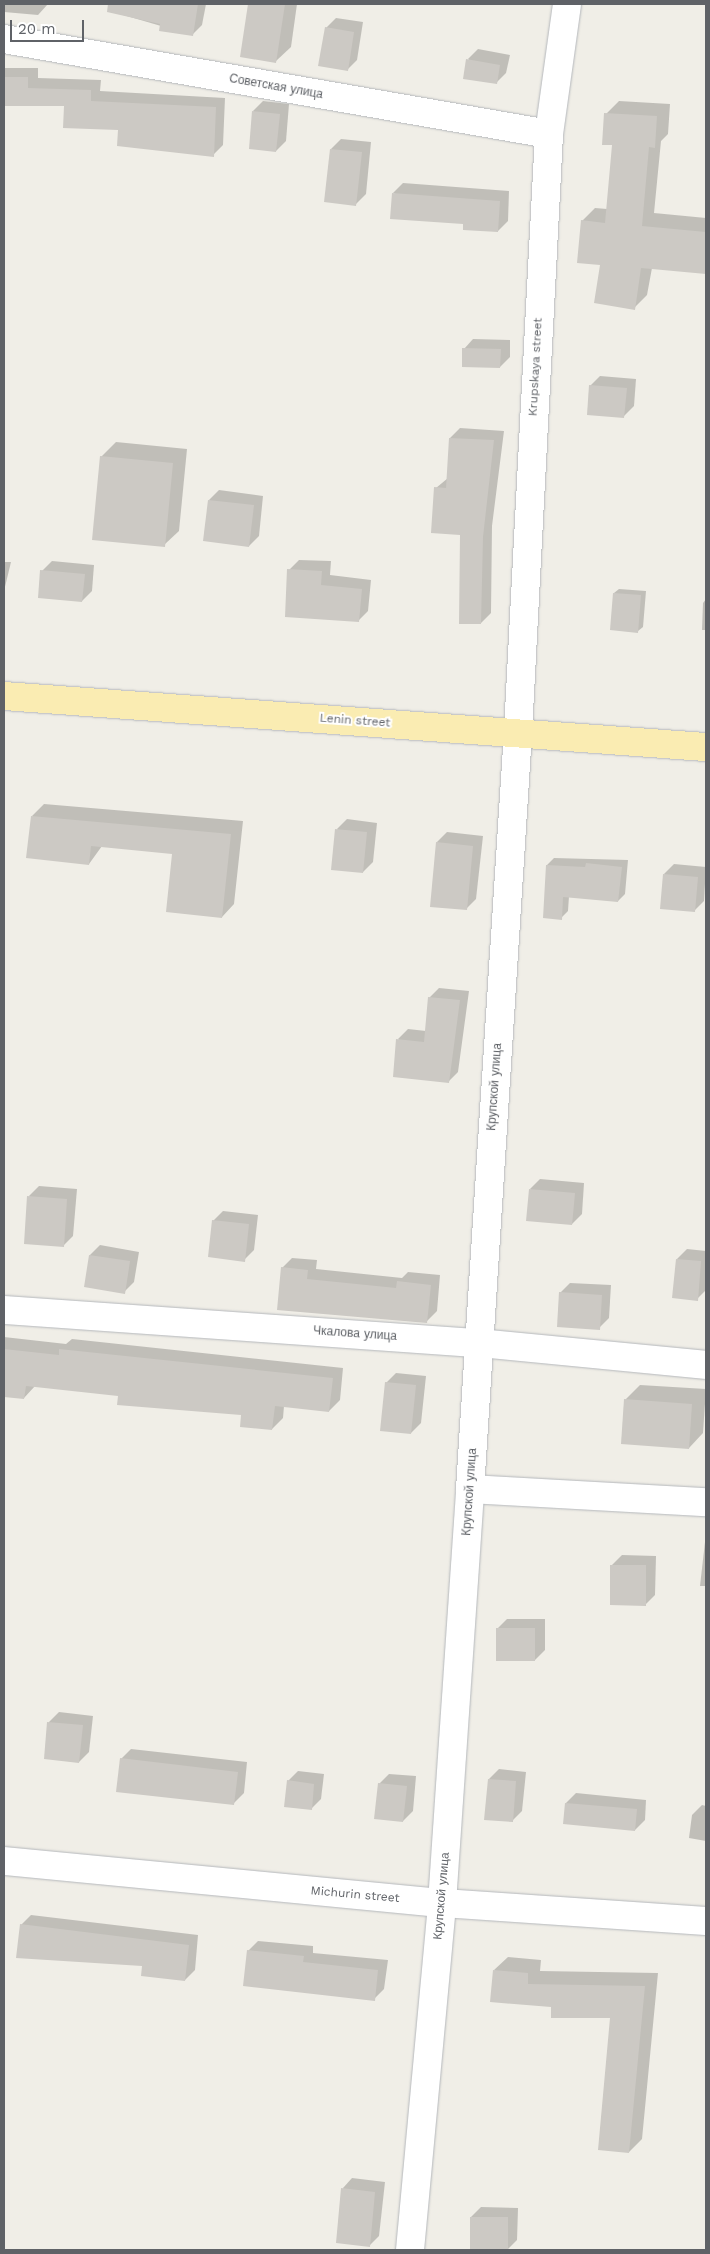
<!DOCTYPE html>
<html>
<head>
<meta charset="utf-8">
<style>
  body { margin:0 }
  #map { position:relative; width:710px; height:2254px; overflow:hidden; background:#f0eee7; font-family:"Work Sans",sans-serif }
  div>[style] { position:absolute }
  [style*='--x'] { left:calc(var(--x)*1px); top:calc(var(--y)*1px); width:calc(var(--w)*1px); rotate:calc(var(--a)*1deg) }
  .shadow>* { inset:0; background:#0003 }
  .building>* { inset:0; background:#ccc9c4 }
  .roads { filter:drop-shadow(0 0 1px #b4b7bb) drop-shadow(0 0 1px #b4b7bb) }
  .street>* { height:28px; margin:-14px; padding:0 14px; transform-origin:14px; border-radius:14px; background:#fff }
  .primary>* { height:28px; margin:-14px; padding:0 14px; transform-origin:14px; border-radius:14px; background:#faecb2 }
  span { translate:-50% -50%; white-space:nowrap; text-align:center; line-height:1.15; -webkit-text-stroke:4px #fff; paint-order:stroke }
  .street-label { font-size:12px; color:#5f6267 }
  .frame { position:absolute; inset:0; border:5px solid #5f6267; pointer-events:none }
  .scale { position:absolute; left:10px; top:20px; width:74px; height:22px; box-sizing:border-box; border:2px solid #5f6267; border-top:0; padding-left:6px; font-size:15px; line-height:18px; white-space:nowrap; color:#5f6267; -webkit-text-stroke:4px #fff; paint-order:stroke }
</style>
</head>
<body>
<div id="map">
  <div class="shadow">
    <i style="clip-path:polygon(4px 4px,48px 4px,38px 15px,4px 12px)"></i>
    <i style="clip-path:polygon(115px 4px,206px 4px,202px 25px,192px 35px,113px 12px)"></i>
    <i style="clip-path:polygon(249px 4px,297px 4px,291px 47px,276px 61px,242px 56px)"></i>
    <i style="clip-path:polygon(336px 18px,363px 22px,357px 60px,347px 70px,326px 28px)"></i>
    <i style="clip-path:polygon(478px 49px,510px 55px,506px 73px,496px 83px,468px 59px)"></i>
    <i style="clip-path:polygon(4px 68px,38px 68px,38px 78px,101px 80px,100px 91px,225px 98px,223px 145px,213px 155px,120px 129px,65px 105px,4px 105px)"></i>
    <i style="clip-path:polygon(263px 101px,289px 104px,286px 141px,276px 151px,253px 111px)"></i>
    <i style="clip-path:polygon(619px 101px,670px 104px,668px 134px,661px 141px,654px 213px,706px 218px,706px 273px,652px 268px,647px 295px,634px 308px,602px 264px,582px 221px,595px 208px,607px 209px,613px 144px,606px 114px)"></i>
    <i style="clip-path:polygon(341px 139px,371px 142px,366px 194px,356px 204px,331px 149px)"></i>
    <i style="clip-path:polygon(403px 183px,509px 191px,508px 221px,498px 231px,464px 222px,393px 193px)"></i>
    <i style="clip-path:polygon(473px 339px,510px 340px,510px 357px,500px 367px,464px 349px)"></i>
    <i style="clip-path:polygon(600px 376px,636px 379px,634px 406px,624px 416px,590px 386px)"></i>
    <i style="clip-path:polygon(460px 428px,504px 431px,492px 526px,491px 613px,481px 623px,461px 534px,436px 488px,448px 478px,450px 438px)"></i>
    <i style="clip-path:polygon(116px 442px,187px 449px,179px 531px,164px 545px,101px 457px)"></i>
    <i style="clip-path:polygon(219px 490px,263px 496px,259px 536px,249px 546px,209px 500px)"></i>
    <i style="clip-path:polygon(299px 560px,331px 561px,330px 575px,371px 580px,368px 611px,358px 621px,289px 570px)"></i>
    <i style="clip-path:polygon(52px 561px,94px 565px,92px 591px,82px 601px,42px 571px)"></i>
    <i style="clip-path:polygon(4px 562px,11px 562px,4px 591px)"></i>
    <i style="clip-path:polygon(619px 589px,646px 591px,643px 627px,638px 631px,614px 593px)"></i>
    <i style="clip-path:polygon(706px 599px,706px 630px,702px 630px,703px 603px)"></i>
    <i style="clip-path:polygon(44px 804px,243px 821px,234px 904px,222px 917px,173px 853px,102px 846px,89px 864px,32px 816px)"></i>
    <i style="clip-path:polygon(347px 819px,377px 823px,373px 862px,363px 872px,337px 829px)"></i>
    <i style="clip-path:polygon(447px 832px,483px 836px,476px 899px,466px 909px,437px 842px)"></i>
    <i style="clip-path:polygon(554px 858px,628px 860px,625px 894px,618px 901px,569px 896px,568px 911px,561px 918px,547px 865px)"></i>
    <i style="clip-path:polygon(674px 864px,706px 867px,704px 901px,694px 911px,664px 874px)"></i>
    <i style="clip-path:polygon(439px 988px,469px 991px,458px 1072px,448px 1082px,398px 1039px,408px 1029px,426px 1031px,429px 998px)"></i>
    <i style="clip-path:polygon(540px 1179px,584px 1183px,582px 1214px,572px 1224px,530px 1189px)"></i>
    <i style="clip-path:polygon(39px 1186px,77px 1189px,73px 1236px,63px 1246px,29px 1196px)"></i>
    <i style="clip-path:polygon(223px 1211px,258px 1215px,254px 1250px,244px 1260px,213px 1221px)"></i>
    <i style="clip-path:polygon(100px 1245px,139px 1252px,134px 1282px,124px 1292px,85px 1286px,90px 1255px)"></i>
    <i style="clip-path:polygon(687px 1249px,706px 1251px,706px 1290px,697px 1299px,677px 1259px)"></i>
    <i style="clip-path:polygon(292px 1258px,317px 1260px,316px 1269px,402px 1278px,408px 1272px,440px 1275px,437px 1311px,427px 1321px,278px 1309px,282px 1268px)"></i>
    <i style="clip-path:polygon(570px 1283px,611px 1285px,609px 1318px,599px 1328px,560px 1293px)"></i>
    <i style="clip-path:polygon(4px 1337px,66px 1344px,72px 1339px,343px 1368px,340px 1400px,329px 1411px,284px 1406px,283px 1418px,272px 1429px,242px 1414px,119px 1395px,35px 1386px,24px 1398px,4px 1396px)"></i>
    <i style="clip-path:polygon(396px 1373px,426px 1376px,421px 1423px,411px 1433px,386px 1383px)"></i>
    <i style="clip-path:polygon(640px 1385px,706px 1389px,703px 1433px,689px 1448px,625px 1400px)"></i>
    <i style="clip-path:polygon(706px 1533px,706px 1586px,700px 1586px)"></i>
    <i style="clip-path:polygon(622px 1555px,656px 1556px,655px 1595px,645px 1605px,612px 1565px)"></i>
    <i style="clip-path:polygon(507px 1619px,545px 1619px,545px 1650px,535px 1660px,497px 1629px)"></i>
    <i style="clip-path:polygon(59px 1712px,93px 1716px,89px 1752px,79px 1762px,45px 1758px,49px 1722px)"></i>
    <i style="clip-path:polygon(131px 1749px,247px 1762px,244px 1793px,234px 1803px,121px 1759px)"></i>
    <i style="clip-path:polygon(499px 1769px,526px 1772px,522px 1811px,512px 1821px,489px 1779px)"></i>
    <i style="clip-path:polygon(298px 1771px,324px 1774px,321px 1799px,311px 1809px,288px 1781px)"></i>
    <i style="clip-path:polygon(389px 1774px,416px 1776px,413px 1811px,403px 1821px,379px 1784px)"></i>
    <i style="clip-path:polygon(576px 1793px,646px 1800px,645px 1820px,635px 1830px,564px 1823px,566px 1803px)"></i>
    <i style="clip-path:polygon(702px 1805px,706px 1806px,706px 1841px,689px 1838px,692px 1815px)"></i>
    <i style="clip-path:polygon(31px 1915px,198px 1935px,195px 1970px,185px 1980px,21px 1925px)"></i>
    <i style="clip-path:polygon(258px 1941px,313px 1946px,313px 1953px,388px 1960px,384px 1989px,374px 1999px,248px 1951px)"></i>
    <i style="clip-path:polygon(508px 1957px,541px 1960px,540px 1971px,658px 1973px,642px 2139px,629px 2152px,612px 2017px,552px 2006px,494px 1970px)"></i>
    <i style="clip-path:polygon(352px 2178px,385px 2182px,379px 2236px,369px 2246px,343px 2188px)"></i>
    <i style="clip-path:polygon(481px 2207px,518px 2208px,517px 2240px,507px 2250px,471px 2250px,471px 2217px)"></i>
  </div>
  <div class="building">
    <i style="clip-path:polygon(108px 4px,198px 4px,193px 36px,159px 31px,160px 24px,107px 12px)"></i>
    <i style="clip-path:polygon(248px 4px,285px 4px,276px 63px,240px 57px)"></i>
    <i style="clip-path:polygon(325px 27px,354px 32px,348px 71px,318px 66px)"></i>
    <i style="clip-path:polygon(466px 59px,500px 65px,497px 84px,463px 79px)"></i>
    <i style="clip-path:polygon(4px 77px,28px 77px,28px 88px,91px 90px,91px 101px,216px 107px,214px 157px,117px 146px,118px 130px,63px 128px,64px 106px,4px 106px)"></i>
    <i style="clip-path:polygon(252px 111px,280px 114px,276px 152px,249px 149px)"></i>
    <i style="clip-path:polygon(604px 113px,657px 116px,655px 148px,649px 147px,642px 226px,706px 232px,706px 274px,641px 268px,635px 310px,594px 303px,600px 265px,577px 263px,581px 220px,605px 223px,612px 145px,602px 145px)"></i>
    <i style="clip-path:polygon(330px 149px,362px 152px,356px 206px,324px 202px)"></i>
    <i style="clip-path:polygon(392px 193px,500px 201px,498px 232px,463px 230px,463px 224px,390px 219px)"></i>
    <i style="clip-path:polygon(462px 348px,501px 349px,500px 368px,462px 367px)"></i>
    <i style="clip-path:polygon(589px 385px,627px 388px,624px 418px,587px 415px)"></i>
    <i style="clip-path:polygon(449px 438px,494px 440px,483px 537px,481px 624px,459px 624px,460px 535px,431px 533px,434px 487px,446px 488px)"></i>
    <i style="clip-path:polygon(100px 456px,173px 463px,165px 547px,92px 540px)"></i>
    <i style="clip-path:polygon(208px 500px,254px 505px,249px 547px,203px 541px)"></i>
    <i style="clip-path:polygon(287px 569px,322px 571px,321px 585px,362px 589px,359px 622px,285px 617px)"></i>
    <i style="clip-path:polygon(40px 570px,85px 574px,82px 602px,38px 598px)"></i>
    <i style="clip-path:polygon(613px 593px,641px 595px,638px 633px,610px 630px)"></i>
    <i style="clip-path:polygon(31px 816px,231px 834px,222px 918px,166px 912px,172px 854px,91px 846px,89px 865px,26px 858px)"></i>
    <i style="clip-path:polygon(335px 829px,367px 832px,363px 873px,331px 870px)"></i>
    <i style="clip-path:polygon(436px 842px,473px 846px,467px 910px,430px 907px)"></i>
    <i style="clip-path:polygon(586px 863px,622px 867px,618px 902px,563px 897px,562px 920px,543px 918px,546px 865px,585px 867px)"></i>
    <i style="clip-path:polygon(663px 874px,698px 877px,695px 912px,660px 909px)"></i>
    <i style="clip-path:polygon(428px 997px,460px 1000px,449px 1083px,393px 1077px,396px 1039px,424px 1042px)"></i>
    <i style="clip-path:polygon(529px 1189px,575px 1193px,572px 1225px,526px 1221px)"></i>
    <i style="clip-path:polygon(27px 1196px,67px 1199px,64px 1247px,24px 1244px)"></i>
    <i style="clip-path:polygon(212px 1220px,249px 1224px,245px 1262px,208px 1257px)"></i>
    <i style="clip-path:polygon(89px 1255px,130px 1261px,125px 1294px,84px 1287px)"></i>
    <i style="clip-path:polygon(676px 1259px,701px 1261px,698px 1301px,672px 1298px)"></i>
    <i style="clip-path:polygon(281px 1267px,308px 1270px,307px 1279px,396px 1288px,397px 1281px,431px 1285px,427px 1323px,277px 1310px)"></i>
    <i style="clip-path:polygon(559px 1292px,602px 1295px,600px 1330px,557px 1327px)"></i>
    <i style="clip-path:polygon(4px 1349px,59px 1355px,59px 1349px,333px 1378px,329px 1412px,275px 1406px,272px 1430px,240px 1427px,241px 1415px,117px 1405px,118px 1396px,26px 1386px,24px 1399px,4px 1397px)"></i>
    <i style="clip-path:polygon(385px 1382px,416px 1385px,411px 1434px,380px 1431px)"></i>
    <i style="clip-path:polygon(624px 1399px,692px 1404px,689px 1449px,621px 1444px)"></i>
    <i style="clip-path:polygon(610px 1565px,646px 1565px,646px 1606px,610px 1605px)"></i>
    <i style="clip-path:polygon(496px 1628px,535px 1628px,535px 1661px,496px 1661px)"></i>
    <i style="clip-path:polygon(47px 1722px,83px 1725px,79px 1763px,44px 1759px)"></i>
    <i style="clip-path:polygon(120px 1758px,238px 1772px,234px 1805px,116px 1792px)"></i>
    <i style="clip-path:polygon(488px 1779px,516px 1781px,513px 1822px,484px 1820px)"></i>
    <i style="clip-path:polygon(287px 1780px,314px 1784px,312px 1810px,284px 1807px)"></i>
    <i style="clip-path:polygon(378px 1783px,407px 1786px,403px 1822px,374px 1819px)"></i>
    <i style="clip-path:polygon(565px 1803px,637px 1809px,635px 1831px,563px 1824px)"></i>
    <i style="clip-path:polygon(20px 1924px,189px 1945px,185px 1981px,141px 1976px,142px 1966px,16px 1958px)"></i>
    <i style="clip-path:polygon(247px 1950px,304px 1956px,303px 1962px,378px 1970px,375px 2001px,243px 1986px)"></i>
    <i style="clip-path:polygon(493px 1970px,528px 1973px,528px 1984px,645px 1986px,629px 2153px,598px 2150px,610px 2018px,551px 2018px,551px 2007px,490px 2002px)"></i>
    <i style="clip-path:polygon(341px 2188px,375px 2192px,370px 2247px,336px 2243px)"></i>
    <i style="clip-path:polygon(470px 2217px,508px 2217px,508px 2250px,470px 2250px)"></i>
  </div>
  <div class="roads">
    <div class="street">
      <i style="--x:4;--y:39;--w:553;--a:9.89"></i>
      <i style="--x:4;--y:1310;--w:476;--a:4"></i>
      <i style="--x:479;--y:1343;--w:228;--a:5.5"></i>
      <i style="--x:470;--y:1489;--w:236;--a:3.2"></i>
      <i style="--x:4;--y:1861;--w:440;--a:5.5"></i>
      <i style="--x:442;--y:1903;--w:265;--a:3.9"></i>
      <i style="--x:410;--y:2250;--w:348;--a:-84.7"></i>
      <i style="--x:442;--y:1903;--w:415;--a:-86.1"></i>
      <i style="--x:470;--y:1489;--w:759;--a:-86.37"></i>
      <i style="--x:518;--y:732;--w:599;--a:-87.03"></i>
      <i style="--x:549;--y:134;--w:131;--a:-82.1"></i>
    </div>
    <div class="primary">
      <i style="--x:4;--y:696;--w:704;--a:4.16"></i>
    </div>
  </div>
  <div class="street-label">
    <span style="left:276px;top:87px;rotate:10deg">Советская улица</span>
    <span style="left:536px;top:367px;rotate:-87deg">Krupskaya street</span>
    <span style="left:355px;top:721px;rotate:4deg">Lenin street</span>
    <span style="left:495px;top:1087px;rotate:-86deg">Крупской улица</span>
    <span style="left:355px;top:1334px;rotate:4deg">Чкалова улица</span>
    <span style="left:470px;top:1492px;rotate:-86deg">Крупской улица</span>
    <span style="left:355px;top:1895px;rotate:5deg">Michurin street</span>
    <span style="left:442px;top:1896px;rotate:-85deg">Крупской улица</span>
  </div>
  <div class="frame"></div>
  <div class="scale">20 m</div>
</div>
</body>
</html>
